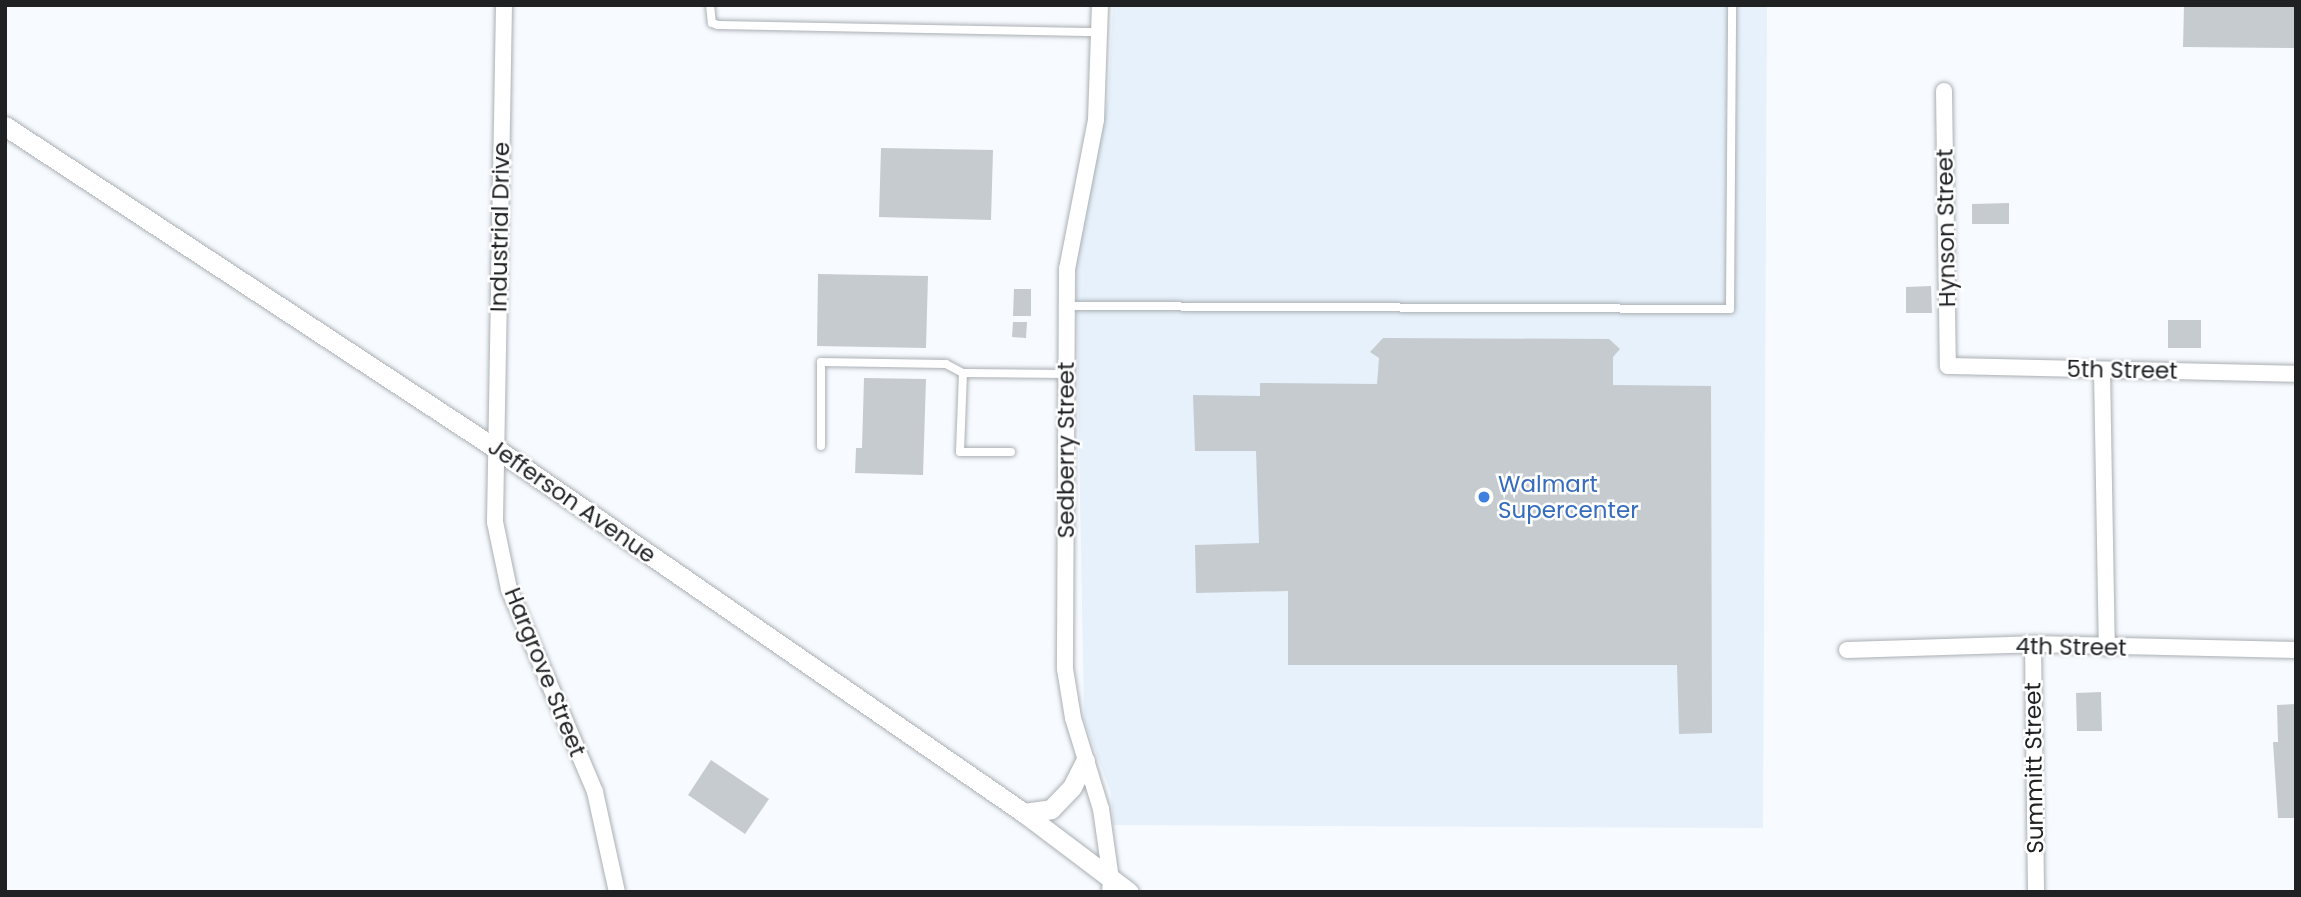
<!DOCTYPE html>
<html>
<head>
<meta charset="utf-8">
<style>
  body { margin:0 }
  #map { position:relative; width:2301px; height:897px; overflow:hidden; background:#f7fbff; font-family:Poppins,sans-serif }
  div>[style] { position:absolute }
  [style*='--x'] { left:calc(var(--x)*1px); top:calc(var(--y)*1px); width:calc(var(--w)*1px); rotate:calc(var(--a)*1deg) }
  .built>* { inset:0; background:#e6f1fb }
  .building>* { inset:0; background:#c6cbd0 }
  .roads { filter:drop-shadow(0 0 2px #aaafb3) drop-shadow(0 0 2px #aaafb3) }
  .service>* { height:8px; margin:-4px; padding:0 4px; transform-origin:4px; border-radius:4px; background:#fff }
  .minor>* { height:16px; margin:-8px; padding:0 8px; transform-origin:8px; border-radius:8px; background:#fff }
  .tertiary>* { height:19px; margin:-9.5px; padding:0 9.5px; transform-origin:9.5px; border-radius:9.5px; background:#fff }
  .dots>* { width:19px; height:19px; translate:-50% -50%; box-sizing:border-box; border:4px solid #fff; border-radius:50% }
  span { translate:-50% -50%; white-space:nowrap; text-align:center; line-height:1.15; -webkit-text-stroke:5px #fff; paint-order:stroke }
  .street-label { font-size:23px; color:#1f2123 }
  .shop-label { font-size:23px; color:#366cbe }
  .left { translate:0 -50%; text-align:left }
  .frame { position:absolute; inset:0; border:7px solid #1f2123; pointer-events:none }
</style>
</head>
<body>
<div id="map">
  <div class="built">
    <i style="clip-path:polygon(1113px 5px,1767px 5px,1763px 828px,1113px 825px,1111px 793px,1084px 720px,1076px 264px,1108px 98px)"></i>
  </div>
  <div class="building">
    <i style="clip-path:polygon(2184px 5px,2296px 5px,2296px 48px,2183px 47px)"></i>
    <i style="clip-path:polygon(881px 148px,993px 150px,991px 220px,879px 217px)"></i>
    <i style="clip-path:polygon(2009px 203px,2009px 224px,1972px 224px,1972px 204px)"></i>
    <i style="clip-path:polygon(818px 274px,928px 276px,926px 348px,817px 346px)"></i>
    <i style="clip-path:polygon(1931px 286px,1932px 313px,1906px 313px,1906px 287px)"></i>
    <i style="clip-path:polygon(1014px 289px,1031px 289px,1031px 316px,1013px 316px)"></i>
    <i style="clip-path:polygon(2168px 320px,2201px 320px,2201px 348px,2168px 348px)"></i>
    <i style="clip-path:polygon(1013px 322px,1027px 322px,1026px 338px,1012px 337px)"></i>
    <i style="clip-path:polygon(1383px 338px,1609px 339px,1620px 349px,1613px 357px,1613px 385px,1711px 386px,1712px 733px,1679px 734px,1677px 665px,1288px 665px,1288px 591px,1196px 593px,1195px 545px,1259px 543px,1256px 451px,1195px 451px,1193px 395px,1260px 396px,1260px 383px,1377px 384px,1379px 358px,1370px 352px)"></i>
    <i style="clip-path:polygon(864px 378px,926px 379px,923px 475px,855px 473px,856px 448px,862px 448px)"></i>
    <i style="clip-path:polygon(2101px 692px,2102px 731px,2077px 731px,2076px 693px)"></i>
    <i style="clip-path:polygon(2296px 704px,2296px 818px,2278px 818px,2273px 742px,2278px 742px,2277px 705px)"></i>
    <i style="clip-path:polygon(711px 760px,769px 799px,745px 834px,688px 795px)"></i>
  </div>
  <div class="roads">
    <div class="service">
      <i style="--x:710;--y:5;--w:18;--a:84"></i>
      <i style="--x:712;--y:23;--w:6;--a:18"></i>
      <i style="--x:718;--y:25;--w:381;--a:1.1"></i>
      <i style="--x:1068;--y:306;--w:662;--a:0.26"></i>
      <i style="--x:1730;--y:309;--w:304;--a:-89.6"></i>
      <i style="--x:963;--y:373;--w:79;--a:92.2"></i>
      <i style="--x:960;--y:452;--w:51;--a:0"></i>
      <i style="--x:821;--y:446;--w:84;--a:-90"></i>
      <i style="--x:821;--y:362;--w:125;--a:0.9"></i>
      <i style="--x:946;--y:364;--w:19;--a:28"></i>
      <i style="--x:963;--y:373;--w:104;--a:0.6"></i>
    </div>
    <div class="minor">
      <i style="--x:504;--y:5;--w:517;--a:91"></i>
      <i style="--x:495;--y:522;--w:68;--a:78.2"></i>
      <i style="--x:509;--y:589;--w:220;--a:67"></i>
      <i style="--x:595;--y:792;--w:102;--a:77.6"></i>
      <i style="--x:1100;--y:5;--w:115;--a:92"></i>
      <i style="--x:1096;--y:120;--w:152;--a:101"></i>
      <i style="--x:1067;--y:269;--w:400;--a:90.3"></i>
      <i style="--x:1065;--y:669;--w:50;--a:80.7"></i>
      <i style="--x:1073;--y:718;--w:95;--a:72.9"></i>
      <i style="--x:1101;--y:809;--w:71;--a:81.9"></i>
      <i style="--x:1111;--y:879;--w:13;--a:94"></i>
      <i style="--x:1944;--y:91;--w:275;--a:89.2"></i>
      <i style="--x:1948;--y:366;--w:348;--a:1.3"></i>
      <i style="--x:2102;--y:370;--w:278;--a:89"></i>
      <i style="--x:2033;--y:644;--w:248;--a:89.3"></i>
      <i style="--x:1847;--y:650;--w:186;--a:-1.8"></i>
      <i style="--x:2033;--y:644;--w:263;--a:1.3"></i>
    </div>
    <div class="tertiary">
      <i style="--x:5;--y:126;--w:590;--a:33.31"></i>
      <i style="--x:498;--y:450;--w:639;--a:34.61"></i>
      <i style="--x:1024;--y:813;--w:131;--a:37"></i>
      <i style="--x:1024;--y:813;--w:27;--a:-8"></i>
      <i style="--x:1051;--y:809;--w:30;--a:-46"></i>
      <i style="--x:1072;--y:787;--w:29;--a:-63"></i>
    </div>
  </div>
  <div class="dots">
    <i style="left:1484px;top:497px;background:#3f7fe0"></i>
  </div>
  <div class="street-label">
    <span style="left:500px;top:227px;rotate:-89deg">Industrial Drive</span>
    <span style="left:1946px;top:228px;rotate:-91deg">Hynson Street</span>
    <span style="left:2122px;top:370px;rotate:1deg">5th Street</span>
    <span style="left:1066px;top:450px;rotate:-90deg">Sedberry Street</span>
    <span style="left:572px;top:501px;rotate:35deg">Jefferson Avenue</span>
    <span style="left:2071px;top:647px;rotate:1deg">4th Street</span>
    <span style="left:545px;top:672px;rotate:68deg">Hargrove Street</span>
    <span style="left:2034px;top:768px;rotate:-91deg">Summitt Street</span>
  </div>
  <div class="shop-label">
    <span class="left" style="left:1498px;top:497px">Walmart<br>Supercenter</span>
  </div>
  <div class="frame"></div>
</div>
</body>
</html>
